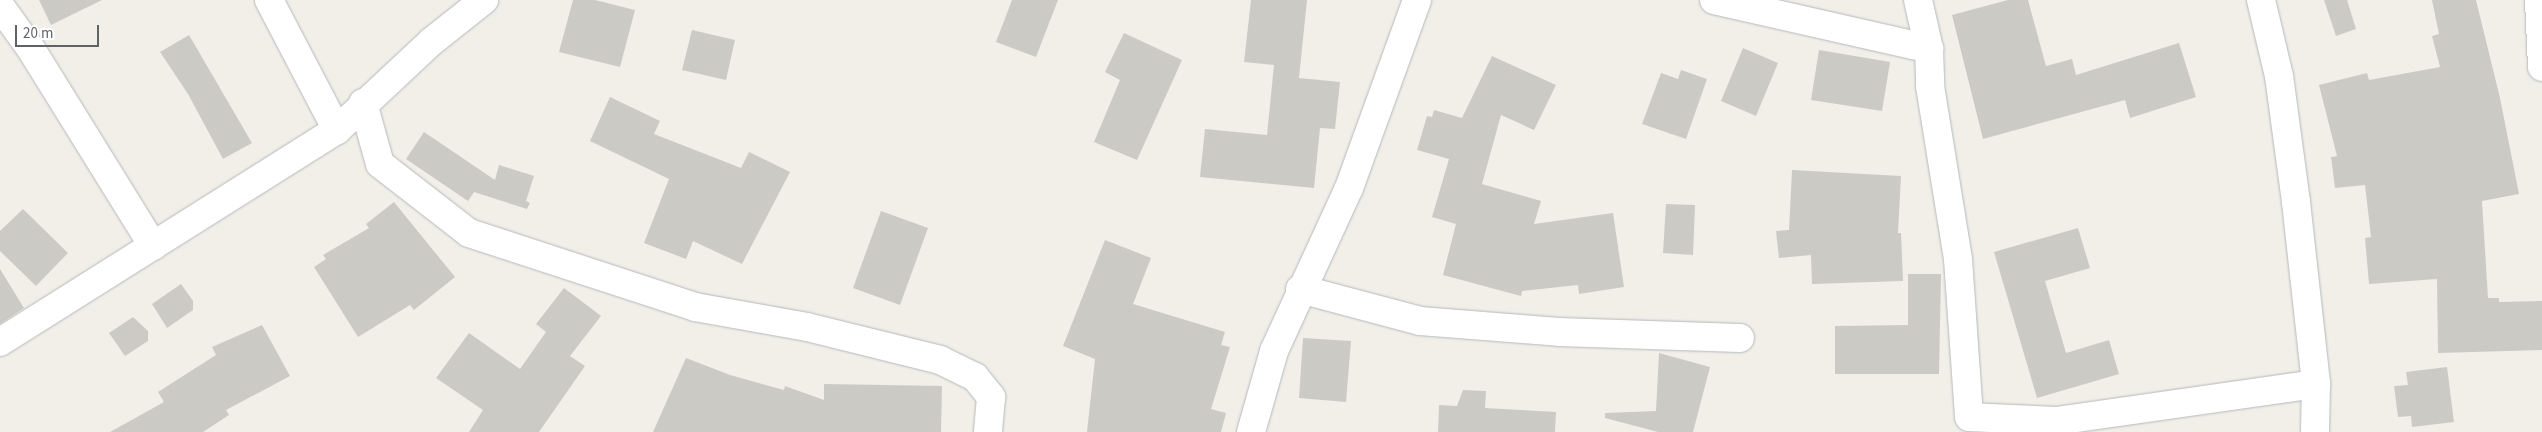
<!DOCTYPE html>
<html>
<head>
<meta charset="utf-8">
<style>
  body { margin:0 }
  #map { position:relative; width:2542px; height:432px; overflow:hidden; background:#f1efe8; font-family:"Source Sans 3",sans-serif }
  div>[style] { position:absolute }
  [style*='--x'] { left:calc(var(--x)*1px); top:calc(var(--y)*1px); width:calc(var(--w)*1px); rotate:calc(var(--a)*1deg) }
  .building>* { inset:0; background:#cccac5 }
  .roads { filter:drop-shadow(0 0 1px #b5b8bc) drop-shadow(0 0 1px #b5b8bc) }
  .minor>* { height:28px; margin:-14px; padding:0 14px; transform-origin:14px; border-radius:14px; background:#fff }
  .tertiary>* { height:28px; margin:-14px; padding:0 14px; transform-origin:14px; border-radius:14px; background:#fff }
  span { translate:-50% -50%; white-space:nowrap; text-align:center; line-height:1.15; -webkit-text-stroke:5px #fff; paint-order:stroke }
  .scale { position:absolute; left:15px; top:25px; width:84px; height:22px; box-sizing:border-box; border:2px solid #5f6368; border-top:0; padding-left:6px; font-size:15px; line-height:18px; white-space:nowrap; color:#5f6368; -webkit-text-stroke:4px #fff; paint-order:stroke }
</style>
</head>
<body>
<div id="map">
  <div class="building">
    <i style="clip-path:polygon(39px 0,102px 0,51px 25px)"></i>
    <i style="clip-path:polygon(573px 0,595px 0,635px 10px,620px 67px,559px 52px)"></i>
    <i style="clip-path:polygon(1012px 0,1058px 0,1036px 57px,996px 42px)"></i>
    <i style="clip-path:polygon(1251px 0,1307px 0,1299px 78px,1340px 82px,1335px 129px,1320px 128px,1314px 188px,1200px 177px,1205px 129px,1267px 135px,1274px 65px,1244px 62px)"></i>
    <i style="clip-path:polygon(2008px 0,2028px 0,2046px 66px,2072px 59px,2076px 75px,2179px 43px,2196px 97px,2130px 118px,2125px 100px,1983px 139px,1952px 15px)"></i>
    <i style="clip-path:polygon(2324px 0,2347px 0,2356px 29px,2336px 36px)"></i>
    <i style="clip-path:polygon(2432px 0,2476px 0,2500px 98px,2519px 194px,2482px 201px,2488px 298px,2499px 298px,2499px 302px,2542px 301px,2542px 350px,2438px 353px,2437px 279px,2369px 284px,2365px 238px,2371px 237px,2365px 185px,2335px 188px,2331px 157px,2337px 156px,2319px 85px,2367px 73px,2369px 80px,2440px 67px,2432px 36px,2439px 34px)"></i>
    <i style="clip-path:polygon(692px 30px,735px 40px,726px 80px,682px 70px)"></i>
    <i style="clip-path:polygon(1124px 33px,1182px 60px,1137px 160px,1094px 142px,1120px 80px,1105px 72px)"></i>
    <i style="clip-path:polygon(189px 35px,252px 143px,223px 159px,188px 94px,160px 52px)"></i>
    <i style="clip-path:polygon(1743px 48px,1778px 63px,1756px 116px,1721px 101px)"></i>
    <i style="clip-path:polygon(1819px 50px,1890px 62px,1882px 111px,1811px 100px)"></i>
    <i style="clip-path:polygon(1492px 56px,1556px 85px,1534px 130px,1501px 115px,1482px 184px,1541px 201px,1534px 224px,1613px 213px,1624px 287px,1579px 294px,1578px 285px,1522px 291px,1521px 296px,1443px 275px,1456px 224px,1432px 217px,1449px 159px,1417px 150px,1427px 116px,1432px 117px,1434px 110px,1462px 118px)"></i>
    <i style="clip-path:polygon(1681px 70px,1707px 79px,1686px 139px,1642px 124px,1661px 73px,1678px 79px)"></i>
    <i style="clip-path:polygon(610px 97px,660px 121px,654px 134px,741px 168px,749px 152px,790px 172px,742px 264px,693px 241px,686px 259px,644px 243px,669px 179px,590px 141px)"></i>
    <i style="clip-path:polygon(424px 132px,495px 180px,499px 165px,534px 176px,526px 201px,530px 203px,527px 209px,474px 192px,468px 201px,406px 159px)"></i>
    <i style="clip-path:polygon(1792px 170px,1901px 176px,1898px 233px,1901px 233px,1903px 281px,1812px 284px,1811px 255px,1779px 258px,1776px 231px,1789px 230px)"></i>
    <i style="clip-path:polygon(394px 202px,455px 277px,414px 310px,410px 305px,358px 337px,314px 267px,326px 259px,323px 255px,369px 228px,366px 224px)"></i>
    <i style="clip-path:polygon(1666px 204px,1695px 205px,1693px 255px,1663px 253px)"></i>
    <i style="clip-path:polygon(23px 209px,68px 253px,36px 286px,0 251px,0 231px)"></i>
    <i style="clip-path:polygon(881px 211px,928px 228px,900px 305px,853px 288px)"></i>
    <i style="clip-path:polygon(2078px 228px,2090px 268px,2045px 281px,2066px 353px,2109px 340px,2119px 374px,2037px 398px,1994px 252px)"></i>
    <i style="clip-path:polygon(1105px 240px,1151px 258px,1133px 304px,1225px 332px,1221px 345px,1230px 347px,1211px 409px,1226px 413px,1221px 432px,1087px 432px,1095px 359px,1063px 346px)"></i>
    <i style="clip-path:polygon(0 269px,24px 308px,0 324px)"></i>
    <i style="clip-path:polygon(1908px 274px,1941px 274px,1939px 374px,1835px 374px,1835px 326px,1908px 325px)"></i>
    <i style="clip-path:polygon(181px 284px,193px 301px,193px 310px,167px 328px,152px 304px)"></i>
    <i style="clip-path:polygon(564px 288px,601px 316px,570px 356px,585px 366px,539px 432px,469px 432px,483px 410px,436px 378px,469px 333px,520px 369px,546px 332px,536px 324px)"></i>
    <i style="clip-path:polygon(133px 317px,148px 331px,148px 341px,125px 356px,109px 333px)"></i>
    <i style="clip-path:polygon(262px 325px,290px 376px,226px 410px,229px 415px,203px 432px,110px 432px,164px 402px,158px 392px,216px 355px,212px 347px)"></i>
    <i style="clip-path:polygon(1303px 338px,1351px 341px,1346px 402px,1299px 398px)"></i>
    <i style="clip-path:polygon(1659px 353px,1710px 367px,1693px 432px,1658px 432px,1605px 418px,1605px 413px,1656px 411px)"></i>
    <i style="clip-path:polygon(686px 358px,730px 375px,784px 390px,785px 386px,824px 400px,824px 384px,942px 386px,941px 432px,653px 432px)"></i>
    <i style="clip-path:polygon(2447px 367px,2454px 422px,2412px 427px,2411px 416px,2398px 417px,2394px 386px,2408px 385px,2406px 372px)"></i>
    <i style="clip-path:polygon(1463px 390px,1486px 391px,1485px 408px,1556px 412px,1555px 432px,1438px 432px,1439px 405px,1457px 406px)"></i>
  </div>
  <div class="roads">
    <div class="minor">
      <i style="--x:269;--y:0;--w:147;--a:62.4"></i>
      <i style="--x:1714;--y:0;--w:221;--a:12.8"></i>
      <i style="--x:1918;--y:0;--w:50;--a:77.3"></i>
      <i style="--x:1929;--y:49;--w:37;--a:88"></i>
      <i style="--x:1930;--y:86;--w:175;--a:80.8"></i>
      <i style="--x:1958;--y:259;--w:158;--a:86"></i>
      <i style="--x:1969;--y:417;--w:87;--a:2.6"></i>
      <i style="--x:2056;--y:421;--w:263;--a:-8.1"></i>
      <i style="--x:2539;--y:0;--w:67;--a:87.4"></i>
      <i style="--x:0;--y:6;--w:53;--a:54.2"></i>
      <i style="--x:31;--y:49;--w:232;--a:58.2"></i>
      <i style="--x:363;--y:103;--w:63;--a:74.4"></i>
      <i style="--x:380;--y:164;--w:113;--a:37.8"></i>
      <i style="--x:469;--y:233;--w:238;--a:18.1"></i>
      <i style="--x:695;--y:307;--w:114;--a:10.1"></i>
      <i style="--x:807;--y:327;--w:137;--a:13.9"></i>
      <i style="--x:940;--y:360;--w:39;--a:26"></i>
      <i style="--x:975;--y:377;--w:26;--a:51"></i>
      <i style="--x:991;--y:397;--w:35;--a:95"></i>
      <i style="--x:1300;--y:289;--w:124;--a:14.9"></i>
      <i style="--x:1420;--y:321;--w:139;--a:4.5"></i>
      <i style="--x:1559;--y:332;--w:181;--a:1.9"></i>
      <i style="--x:0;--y:342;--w:398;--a:-32.2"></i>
      <i style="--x:337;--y:130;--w:129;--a:-43.1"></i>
      <i style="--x:431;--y:42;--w:68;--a:-38.4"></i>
      <i style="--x:1251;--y:432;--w:84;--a:-74.1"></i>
      <i style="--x:1274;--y:351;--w:179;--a:-65.3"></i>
      <i style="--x:1349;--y:188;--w:200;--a:-70.1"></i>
    </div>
    <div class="tertiary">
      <i style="--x:2261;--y:0;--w:78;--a:76.7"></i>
      <i style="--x:2279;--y:76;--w:127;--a:82.3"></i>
      <i style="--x:2296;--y:202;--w:183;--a:83.7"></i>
      <i style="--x:2316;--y:384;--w:48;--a:91.2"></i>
    </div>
  </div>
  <div class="scale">20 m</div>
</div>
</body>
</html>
